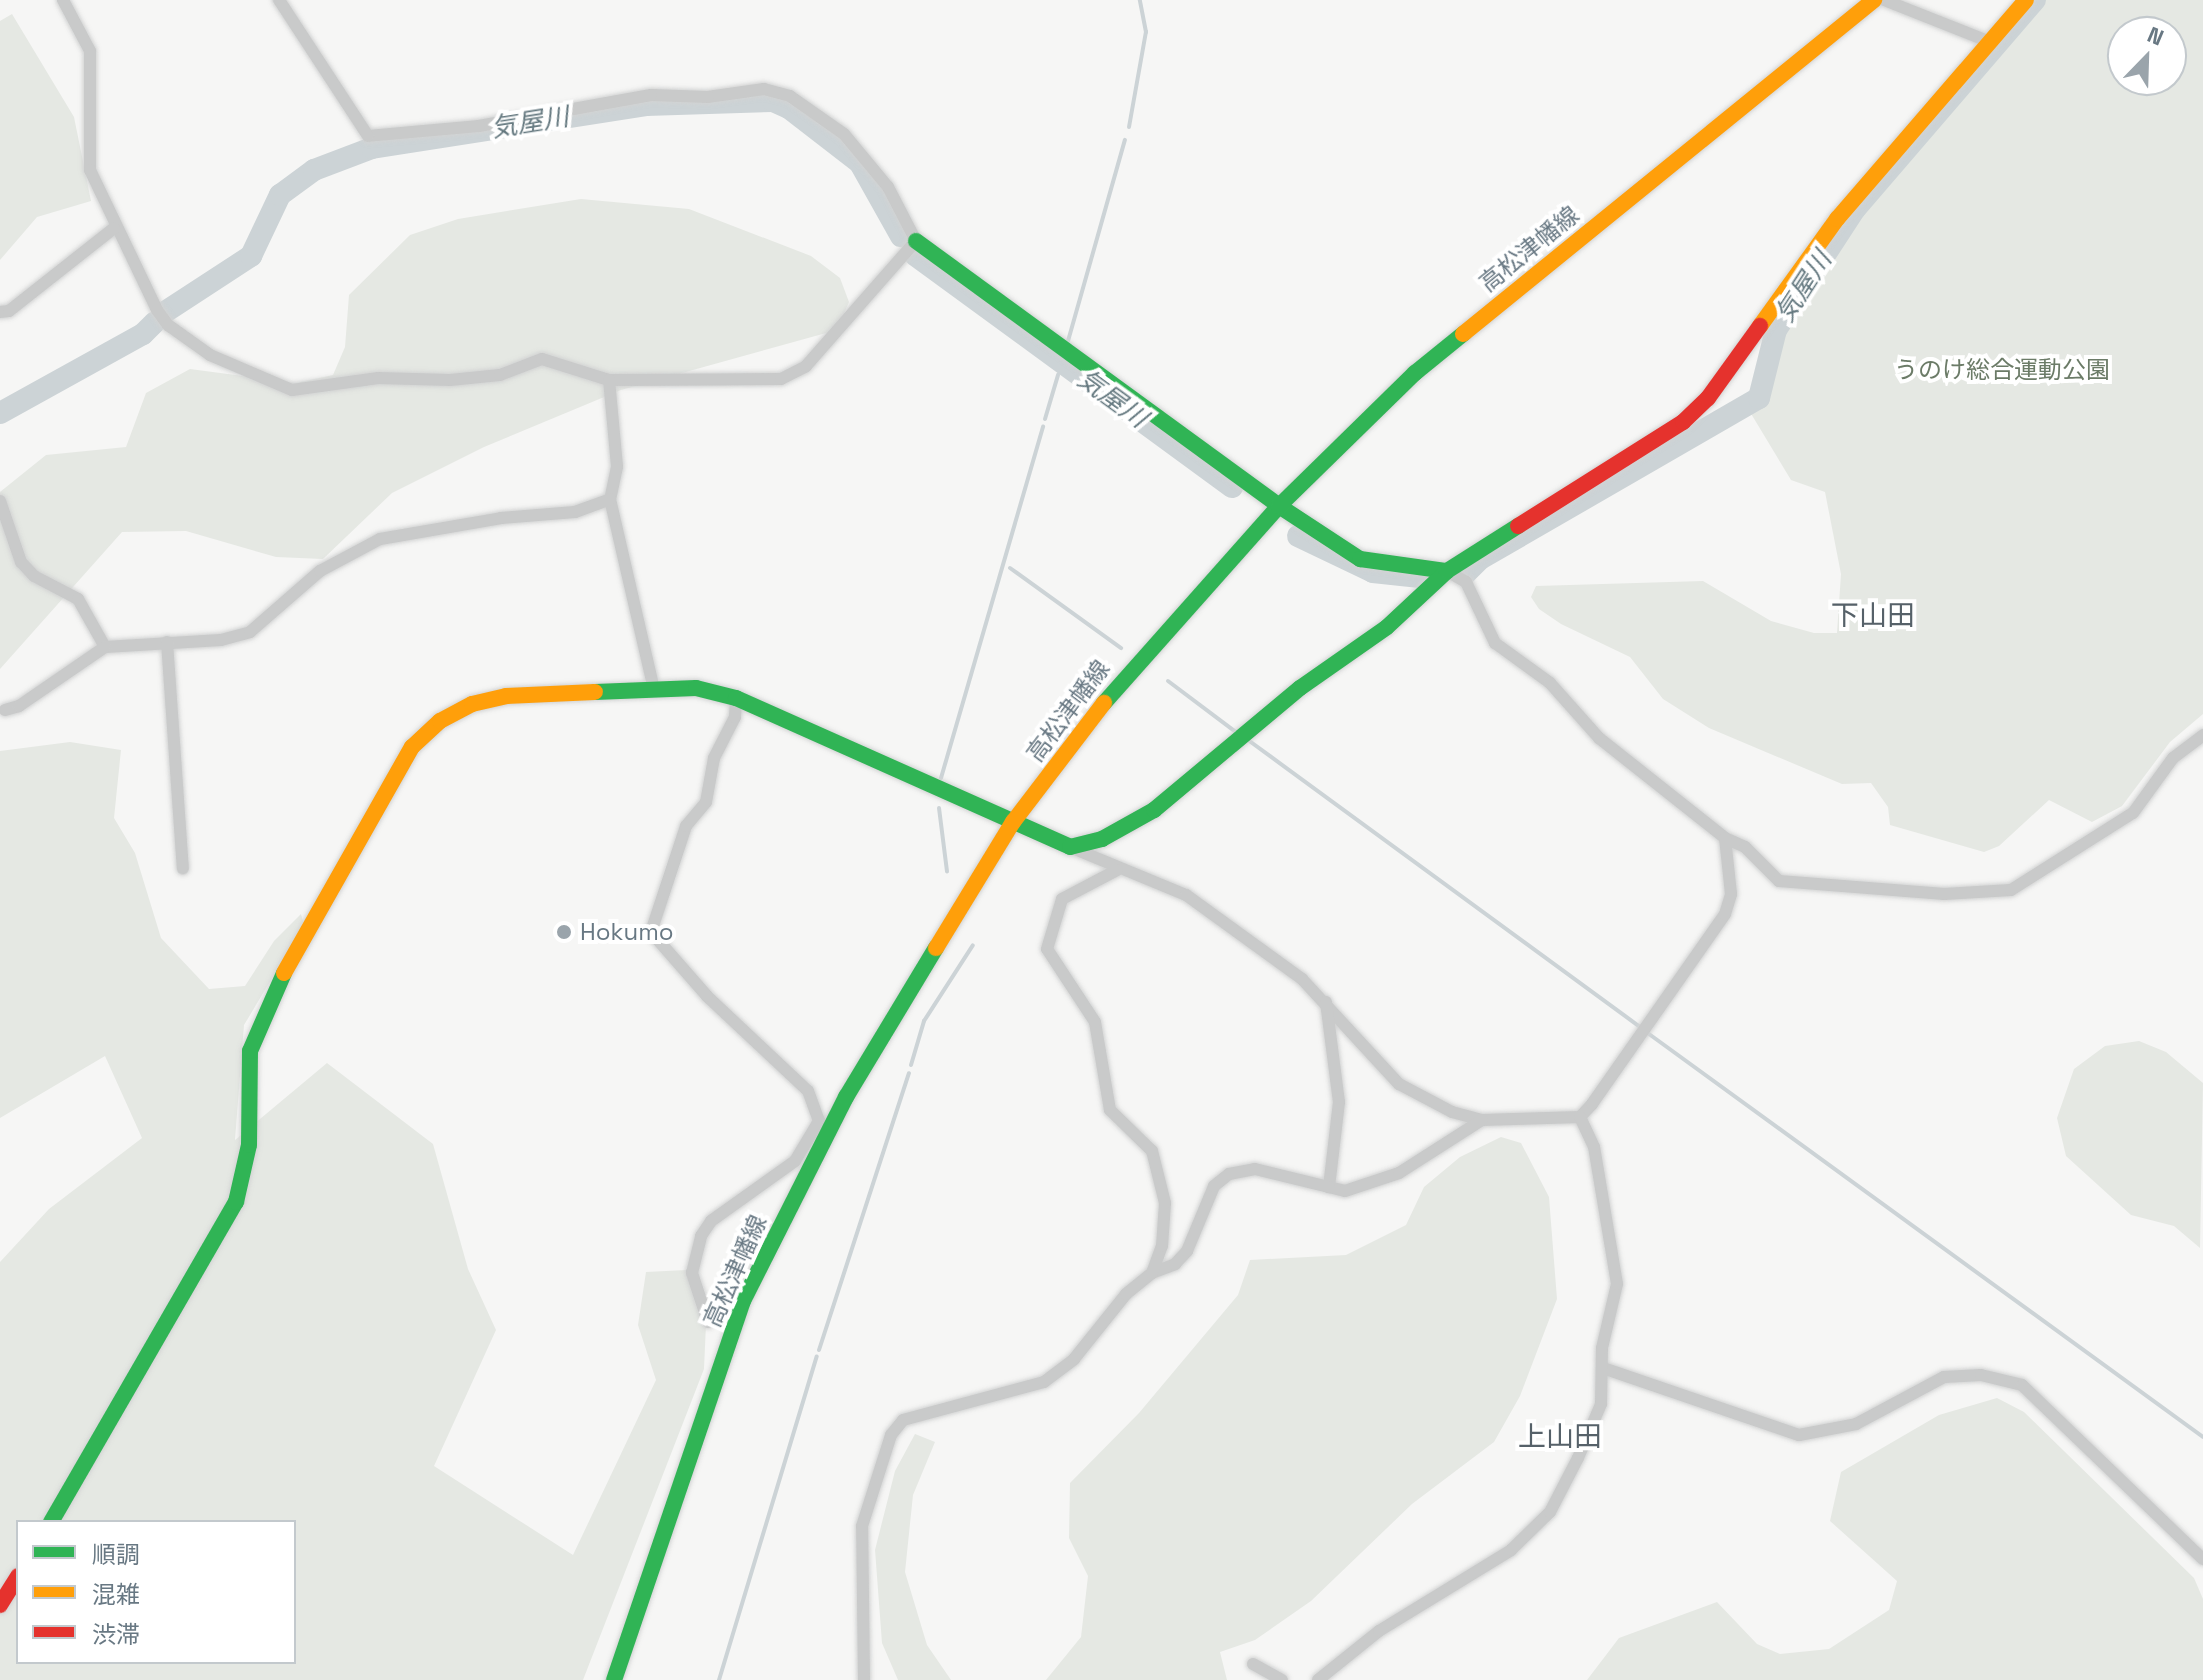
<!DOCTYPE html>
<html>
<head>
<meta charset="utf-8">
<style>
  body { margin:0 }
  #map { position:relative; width:2203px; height:1680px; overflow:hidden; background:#f6f6f5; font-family:"Space Grotesk","Noto Sans JP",sans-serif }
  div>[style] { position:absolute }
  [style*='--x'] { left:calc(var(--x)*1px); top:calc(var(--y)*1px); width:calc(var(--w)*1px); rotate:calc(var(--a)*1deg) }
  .green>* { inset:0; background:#e5e8e3 }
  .stream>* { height:4px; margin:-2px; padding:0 2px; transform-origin:2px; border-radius:2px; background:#ccd3d6 }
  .river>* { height:22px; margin:-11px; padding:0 11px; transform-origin:11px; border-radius:11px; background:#ccd3d6 }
  .roads { filter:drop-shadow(0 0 2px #d2d3d3) drop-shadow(0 0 2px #d2d3d3) }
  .street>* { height:12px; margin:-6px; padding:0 6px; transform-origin:6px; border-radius:6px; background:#c9caca }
  .fast>* { height:16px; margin:-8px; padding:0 8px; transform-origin:8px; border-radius:8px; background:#30b455 }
  .slow>* { height:16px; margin:-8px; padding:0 8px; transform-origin:8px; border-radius:8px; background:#ff9f0a }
  .jam>* { height:16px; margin:-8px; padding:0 8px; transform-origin:8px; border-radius:8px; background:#e5322d }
  .dots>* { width:22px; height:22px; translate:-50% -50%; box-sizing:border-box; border:4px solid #fff; border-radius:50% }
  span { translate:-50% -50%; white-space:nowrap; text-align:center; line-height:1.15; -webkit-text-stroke:8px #fff; paint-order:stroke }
  .street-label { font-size:24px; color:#687883 }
  .park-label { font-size:24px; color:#6b7b67 }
  .poi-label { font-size:24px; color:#687883 }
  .left { translate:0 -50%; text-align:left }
  .water-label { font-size:26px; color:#64787f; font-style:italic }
  .quarter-label { font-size:28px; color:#566169 }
  .legend { position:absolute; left:16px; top:1520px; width:280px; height:144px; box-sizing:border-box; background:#fff; border:2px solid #c3c9cd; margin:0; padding:10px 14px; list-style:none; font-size:24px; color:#687883 }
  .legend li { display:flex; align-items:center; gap:16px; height:40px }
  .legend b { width:40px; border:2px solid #c3c9cd }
  .north { position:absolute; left:2107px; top:16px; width:80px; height:80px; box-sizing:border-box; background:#fff; border:2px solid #c3c9cd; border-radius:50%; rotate:23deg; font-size:22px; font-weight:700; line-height:32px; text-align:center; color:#687883 }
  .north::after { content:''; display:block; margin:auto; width:28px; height:36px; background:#9aa4ab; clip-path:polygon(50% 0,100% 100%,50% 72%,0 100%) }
</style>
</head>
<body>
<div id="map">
  <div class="green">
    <i style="clip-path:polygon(evenodd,2043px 0,2203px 0,2203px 714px,2170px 742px,2122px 806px,2092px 822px,2049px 800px,1999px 846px,1984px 852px,1890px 825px,1888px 807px,1871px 783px,1842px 784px,1709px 728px,1663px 699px,1630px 657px,1561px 624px,1539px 609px,1531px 597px,1536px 586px,1703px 581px,1771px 621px,1814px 633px,1837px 633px,1841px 574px,1825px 492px,1791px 480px,1750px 412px,1790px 323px,1861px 217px,2043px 0,2123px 32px,2171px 32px,2171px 80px,2123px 80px,2123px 32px)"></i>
    <i style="clip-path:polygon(12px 14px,74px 117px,91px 201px,37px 217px,0 260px,0 21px)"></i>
    <i style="clip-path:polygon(581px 199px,689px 209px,811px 256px,840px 278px,849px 302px,837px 330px,621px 390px,484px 447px,392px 493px,323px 559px,276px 557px,186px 531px,122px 532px,0 669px,0 492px,46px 455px,126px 447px,146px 393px,190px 369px,296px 383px,333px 375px,345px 347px,349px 295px,410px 235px,458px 219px)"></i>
    <i style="clip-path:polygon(evenodd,70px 742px,121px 750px,114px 818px,135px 853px,161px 938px,209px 989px,245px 986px,274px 941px,301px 914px,304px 925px,244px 1025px,235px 1140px,327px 1063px,433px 1144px,468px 1269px,496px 1330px,434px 1466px,573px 1555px,656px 1380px,638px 1325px,646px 1272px,686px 1270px,706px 1324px,704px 1369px,583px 1680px,0 1680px,0 1262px,49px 1209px,142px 1138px,105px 1056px,0 1118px,0 751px,70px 742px,18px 1522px,294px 1522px,294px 1662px,18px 1662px,18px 1522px)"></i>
    <i style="clip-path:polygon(2139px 1041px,2166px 1052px,2203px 1083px,2200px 1248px,2174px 1226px,2131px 1215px,2066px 1156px,2057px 1118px,2074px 1069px,2105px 1046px)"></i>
    <i style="clip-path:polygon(1501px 1137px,1521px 1143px,1549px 1197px,1557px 1299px,1520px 1396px,1494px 1442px,1412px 1504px,1311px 1601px,1255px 1640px,1220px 1652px,1227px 1680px,1046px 1680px,1081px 1637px,1088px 1576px,1069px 1538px,1070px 1483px,1139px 1413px,1238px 1295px,1250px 1260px,1346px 1255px,1406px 1225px,1424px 1187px,1460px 1157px)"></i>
    <i style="clip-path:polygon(1997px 1398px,2024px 1412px,2194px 1578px,2203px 1599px,2203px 1680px,1587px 1680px,1619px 1638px,1717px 1602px,1757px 1644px,1780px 1654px,1829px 1649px,1889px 1610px,1897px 1581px,1830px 1521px,1841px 1472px,1939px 1415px)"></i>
    <i style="clip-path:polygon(915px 1434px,935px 1442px,913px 1495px,905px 1572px,927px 1645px,951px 1680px,898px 1680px,882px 1643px,875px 1550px,895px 1471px)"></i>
  </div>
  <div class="stream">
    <i style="--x:1129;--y:127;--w:97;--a:-79.9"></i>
    <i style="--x:1146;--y:32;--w:33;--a:-101"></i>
    <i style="--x:1068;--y:341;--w:209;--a:-74.2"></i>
    <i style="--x:1045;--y:419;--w:46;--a:-73.5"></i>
    <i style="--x:1010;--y:568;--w:137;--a:35.8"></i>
    <i style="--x:1168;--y:681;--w:85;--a:36.9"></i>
    <i style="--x:1248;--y:740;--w:486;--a:36.2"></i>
    <i style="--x:941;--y:778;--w:366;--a:-73.8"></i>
    <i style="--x:939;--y:808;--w:64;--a:82.8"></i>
    <i style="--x:1649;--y:1034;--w:685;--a:36.03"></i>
    <i style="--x:911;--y:1065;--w:46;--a:-73.5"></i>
    <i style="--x:924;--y:1021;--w:90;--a:-57.2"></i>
    <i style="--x:819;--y:1350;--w:291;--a:-72"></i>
    <i style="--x:719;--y:1680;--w:338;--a:-73.2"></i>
  </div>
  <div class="river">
    <i style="--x:915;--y:255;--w:393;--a:36.2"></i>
    <i style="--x:165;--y:312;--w:103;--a:-33.1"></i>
    <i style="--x:251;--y:256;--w:68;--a:-64.6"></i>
    <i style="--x:280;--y:195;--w:42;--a:-36.3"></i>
    <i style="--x:314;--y:170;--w:62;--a:-20.8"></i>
    <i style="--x:372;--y:148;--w:277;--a:-8.9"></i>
    <i style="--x:646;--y:105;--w:127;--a:-1.8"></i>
    <i style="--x:773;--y:101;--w:17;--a:24"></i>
    <i style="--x:789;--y:108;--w:90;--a:37.8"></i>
    <i style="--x:860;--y:163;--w:84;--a:60.7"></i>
    <i style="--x:0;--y:413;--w:163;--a:-28.9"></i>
    <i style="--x:143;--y:334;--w:16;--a:-45"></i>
    <i style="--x:1298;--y:536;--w:83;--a:25.6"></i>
    <i style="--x:1373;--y:572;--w:47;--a:6.1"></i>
    <i style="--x:1465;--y:574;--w:21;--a:-45"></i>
    <i style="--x:1480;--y:559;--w:322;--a:-30"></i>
    <i style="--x:1759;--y:398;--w:70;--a:-76"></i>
    <i style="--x:1776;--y:330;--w:145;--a:-56.9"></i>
    <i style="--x:1855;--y:209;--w:276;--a:-49.3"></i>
  </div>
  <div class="roads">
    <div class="street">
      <i style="--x:63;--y:0;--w:58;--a:62.1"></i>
      <i style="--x:90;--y:51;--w:119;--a:90"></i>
      <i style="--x:90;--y:170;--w:155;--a:64.4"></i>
      <i style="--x:157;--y:310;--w:19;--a:54"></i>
      <i style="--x:168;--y:325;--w:52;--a:35.5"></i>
      <i style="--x:210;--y:355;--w:89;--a:23.1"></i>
      <i style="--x:292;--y:390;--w:87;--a:-7.9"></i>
      <i style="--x:378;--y:378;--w:72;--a:1.6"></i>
      <i style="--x:450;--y:380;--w:50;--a:-5.7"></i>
      <i style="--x:500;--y:375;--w:45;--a:-20.9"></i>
      <i style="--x:542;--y:359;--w:70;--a:17.4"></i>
      <i style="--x:609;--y:380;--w:172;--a:-0.3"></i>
      <i style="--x:781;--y:379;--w:28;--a:-27"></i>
      <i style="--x:806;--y:366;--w:167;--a:-48.7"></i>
      <i style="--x:916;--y:241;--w:61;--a:-117.4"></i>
      <i style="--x:888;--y:187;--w:69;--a:-129.7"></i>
      <i style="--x:844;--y:134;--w:66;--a:-144.9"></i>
      <i style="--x:790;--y:96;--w:27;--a:-165"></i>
      <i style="--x:764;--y:89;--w:57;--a:171.9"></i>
      <i style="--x:708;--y:97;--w:57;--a:-178"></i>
      <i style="--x:651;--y:95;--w:175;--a:169.8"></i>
      <i style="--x:479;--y:126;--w:111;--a:174.9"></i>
      <i style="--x:368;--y:136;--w:163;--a:-123.2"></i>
      <i style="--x:1884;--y:0;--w:114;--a:21.6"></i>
      <i style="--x:0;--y:312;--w:9;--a:-6"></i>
      <i style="--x:9;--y:311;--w:134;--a:-38.3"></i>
      <i style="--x:609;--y:380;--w:87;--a:84.7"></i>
      <i style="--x:617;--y:467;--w:33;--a:102"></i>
      <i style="--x:610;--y:499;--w:195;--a:77"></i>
      <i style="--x:0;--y:501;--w:65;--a:71"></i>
      <i style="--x:21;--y:562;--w:19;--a:47"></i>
      <i style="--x:34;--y:576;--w:50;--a:27.6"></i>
      <i style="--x:78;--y:599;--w:55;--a:60.6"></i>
      <i style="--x:105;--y:647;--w:116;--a:-3.5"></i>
      <i style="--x:221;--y:640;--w:30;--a:-15"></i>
      <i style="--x:250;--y:632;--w:93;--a:-41.1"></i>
      <i style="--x:320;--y:571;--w:68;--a:-28.1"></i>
      <i style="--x:380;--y:539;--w:123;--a:-9.8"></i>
      <i style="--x:501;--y:518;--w:74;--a:-4.6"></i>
      <i style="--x:575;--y:512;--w:37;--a:-20"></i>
      <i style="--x:1447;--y:571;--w:22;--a:30"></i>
      <i style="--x:1466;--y:582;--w:68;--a:64.6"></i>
      <i style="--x:1495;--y:643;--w:68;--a:36"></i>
      <i style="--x:1550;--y:683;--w:74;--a:48.3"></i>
      <i style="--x:1599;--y:738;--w:161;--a:38.4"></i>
      <i style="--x:1725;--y:838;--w:22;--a:24"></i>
      <i style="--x:1745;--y:847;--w:48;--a:45"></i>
      <i style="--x:1779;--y:881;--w:166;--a:4.5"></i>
      <i style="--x:1944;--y:894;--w:67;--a:-3.4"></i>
      <i style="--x:2011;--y:890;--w:144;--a:-32.3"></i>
      <i style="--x:2133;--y:813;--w:68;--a:-54"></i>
      <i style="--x:2173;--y:758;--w:38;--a:-37"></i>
      <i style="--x:167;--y:642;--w:227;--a:86"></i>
      <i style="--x:5;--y:710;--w:15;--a:-16"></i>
      <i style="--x:19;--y:706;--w:104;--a:-34.5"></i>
      <i style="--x:1070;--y:847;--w:126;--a:22.5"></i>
      <i style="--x:1186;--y:895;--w:143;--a:35.9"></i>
      <i style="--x:1302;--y:979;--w:143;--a:47.3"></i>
      <i style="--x:1399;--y:1084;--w:60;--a:27.8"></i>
      <i style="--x:1452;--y:1112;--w:31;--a:15"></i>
      <i style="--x:1482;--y:1120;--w:98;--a:-1.8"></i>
      <i style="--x:1580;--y:1117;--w:18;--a:-47"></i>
      <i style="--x:1592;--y:1104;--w:232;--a:-55"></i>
      <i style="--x:1725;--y:914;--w:21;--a:-73"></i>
      <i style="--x:1731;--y:894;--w:56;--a:-96.1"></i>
      <i style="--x:1326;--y:1002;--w:101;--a:82.6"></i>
      <i style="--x:1339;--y:1102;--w:86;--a:96.7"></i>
      <i style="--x:1329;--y:1187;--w:16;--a:14"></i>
      <i style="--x:1345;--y:1191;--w:57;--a:-18.4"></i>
      <i style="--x:1399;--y:1173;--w:98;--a:-32.6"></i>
      <i style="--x:1152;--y:1273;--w:25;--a:-21"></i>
      <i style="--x:1175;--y:1264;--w:18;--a:-47"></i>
      <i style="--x:1187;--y:1251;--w:70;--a:-67.4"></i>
      <i style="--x:1214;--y:1186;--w:19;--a:-39"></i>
      <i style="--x:1229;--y:1174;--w:26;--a:-11"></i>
      <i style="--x:1255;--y:1169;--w:76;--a:13.7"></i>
      <i style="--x:708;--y:1322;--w:52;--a:-108.1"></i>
      <i style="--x:692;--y:1273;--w:38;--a:-76"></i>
      <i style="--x:701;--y:1236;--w:18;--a:-56"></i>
      <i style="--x:711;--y:1221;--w:103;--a:-35.5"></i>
      <i style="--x:795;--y:1161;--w:47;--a:-59"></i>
      <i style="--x:819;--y:1121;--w:32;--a:-110"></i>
      <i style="--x:808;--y:1091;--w:139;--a:-136.8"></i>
      <i style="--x:707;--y:996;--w:85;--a:-131.2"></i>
      <i style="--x:651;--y:932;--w:112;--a:-71.7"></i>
      <i style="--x:686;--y:826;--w:31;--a:-50"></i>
      <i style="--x:706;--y:802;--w:45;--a:-79.7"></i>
      <i style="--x:714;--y:758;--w:46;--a:-62.9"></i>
      <i style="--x:735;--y:717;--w:19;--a:-87"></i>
      <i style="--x:1603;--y:1368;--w:207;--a:18.9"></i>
      <i style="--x:1799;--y:1435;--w:58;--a:-10.9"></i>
      <i style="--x:1856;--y:1424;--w:100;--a:-28.1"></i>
      <i style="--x:1944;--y:1377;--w:37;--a:-3"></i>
      <i style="--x:1981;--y:1375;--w:42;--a:13.7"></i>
      <i style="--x:2022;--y:1385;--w:251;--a:43.9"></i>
      <i style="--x:1253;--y:1664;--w:33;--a:29"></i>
      <i style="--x:864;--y:1680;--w:154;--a:-90.7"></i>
      <i style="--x:862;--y:1526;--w:96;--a:-72.3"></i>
      <i style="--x:891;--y:1435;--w:19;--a:-51"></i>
      <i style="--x:903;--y:1420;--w:146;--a:-15.1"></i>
      <i style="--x:1044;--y:1382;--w:38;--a:-37"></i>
      <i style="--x:1074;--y:1359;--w:83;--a:-51.3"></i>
      <i style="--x:1126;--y:1294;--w:33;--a:-39"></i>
      <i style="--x:1152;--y:1273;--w:29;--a:-70"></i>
      <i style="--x:1162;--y:1246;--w:43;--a:-86"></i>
      <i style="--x:1165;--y:1203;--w:54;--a:-104"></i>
      <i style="--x:1152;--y:1151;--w:59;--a:-135.7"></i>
      <i style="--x:1110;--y:1110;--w:89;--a:-99.7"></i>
      <i style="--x:1095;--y:1022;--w:87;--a:-123.3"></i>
      <i style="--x:1047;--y:949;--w:52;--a:-73.3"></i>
      <i style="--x:1062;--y:899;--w:62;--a:-27.8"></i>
      <i style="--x:1318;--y:1680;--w:78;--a:-38.8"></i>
      <i style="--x:1379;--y:1631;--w:155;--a:-31.5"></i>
      <i style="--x:1511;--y:1550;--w:54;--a:-44.3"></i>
      <i style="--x:1550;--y:1512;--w:61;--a:-62.6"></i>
      <i style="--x:1578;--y:1458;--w:59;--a:-66.9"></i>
      <i style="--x:1601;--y:1404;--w:56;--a:-89"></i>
      <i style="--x:1602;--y:1348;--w:66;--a:-76.8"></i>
      <i style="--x:1617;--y:1284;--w:139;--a:-99.5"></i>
      <i style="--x:1594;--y:1147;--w:33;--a:-115"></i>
    </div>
    <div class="fast">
      <i style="--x:916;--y:241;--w:449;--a:36.1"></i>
      <i style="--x:1279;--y:506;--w:97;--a:33.2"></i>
      <i style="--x:1360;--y:559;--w:88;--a:7.9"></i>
      <i style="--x:595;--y:692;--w:101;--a:-2.3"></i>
      <i style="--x:696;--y:688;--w:41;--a:14"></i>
      <i style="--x:736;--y:698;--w:366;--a:24"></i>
      <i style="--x:1070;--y:847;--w:33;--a:-14"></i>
      <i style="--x:1102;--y:839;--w:60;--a:-29.1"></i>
      <i style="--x:1154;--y:810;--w:190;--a:-39.9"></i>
      <i style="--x:1300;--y:688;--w:106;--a:-35"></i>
      <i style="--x:1387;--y:627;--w:82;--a:-43"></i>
      <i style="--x:1447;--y:571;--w:84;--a:-32.4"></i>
      <i style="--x:1104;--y:703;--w:264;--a:-48.4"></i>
      <i style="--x:1279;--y:506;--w:190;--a:-44.4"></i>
      <i style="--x:1415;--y:373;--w:62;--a:-39.1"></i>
      <i style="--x:51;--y:1522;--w:370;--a:-60"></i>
      <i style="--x:236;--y:1202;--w:58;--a:-77.2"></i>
      <i style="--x:249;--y:1145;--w:94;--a:-89.4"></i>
      <i style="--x:250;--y:1051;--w:85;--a:-66.4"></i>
      <i style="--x:614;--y:1680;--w:400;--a:-71.2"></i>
      <i style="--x:743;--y:1301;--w:229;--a:-63.2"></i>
      <i style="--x:846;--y:1097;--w:174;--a:-58.9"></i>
    </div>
    <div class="slow">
      <i style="--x:1760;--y:326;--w:132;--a:-54.3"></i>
      <i style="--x:1837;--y:219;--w:289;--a:-49.2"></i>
      <i style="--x:1463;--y:334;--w:530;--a:-39.1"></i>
      <i style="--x:936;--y:948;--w:148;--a:-58.6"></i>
      <i style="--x:1013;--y:822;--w:150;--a:-52.6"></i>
      <i style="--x:284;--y:973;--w:260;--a:-60.5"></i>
      <i style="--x:412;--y:747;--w:38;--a:-43"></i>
      <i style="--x:440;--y:721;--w:36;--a:-28"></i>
      <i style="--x:472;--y:704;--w:35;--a:-13"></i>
      <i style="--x:506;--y:696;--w:89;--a:-2.6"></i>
    </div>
    <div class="jam">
      <i style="--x:1518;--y:526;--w:195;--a:-32.2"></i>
      <i style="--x:1683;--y:422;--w:35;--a:-44"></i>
      <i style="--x:1708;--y:398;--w:89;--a:-54.2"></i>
      <i style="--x:0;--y:1605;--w:34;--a:-58"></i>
    </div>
  </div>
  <div class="dots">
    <i style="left:564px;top:932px;background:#9aa4ab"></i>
  </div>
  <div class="street-label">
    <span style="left:1529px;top:249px;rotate:-39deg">高松津幡線</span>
    <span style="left:1068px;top:711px;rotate:-53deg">高松津幡線</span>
    <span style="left:735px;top:1271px;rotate:-66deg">高松津幡線</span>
  </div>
  <div class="park-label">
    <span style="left:2002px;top:370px">うのけ総合運動公園</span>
  </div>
  <div class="poi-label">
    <span class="left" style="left:580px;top:932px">Hokumo</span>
  </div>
  <div class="water-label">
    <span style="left:530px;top:123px;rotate:-9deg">気屋川</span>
    <span style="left:1804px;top:287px;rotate:-57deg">気屋川</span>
    <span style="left:1112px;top:399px;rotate:36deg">気屋川</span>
  </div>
  <div class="quarter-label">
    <span style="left:1873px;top:615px">下山田</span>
    <span style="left:1560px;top:1436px">上山田</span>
  </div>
  <ul class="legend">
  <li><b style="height:10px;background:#30b455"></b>順調</li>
  <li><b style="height:10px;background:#ff9f0a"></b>混雑</li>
  <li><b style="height:10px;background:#e5322d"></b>渋滞</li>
  </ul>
  <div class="north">N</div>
</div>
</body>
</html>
